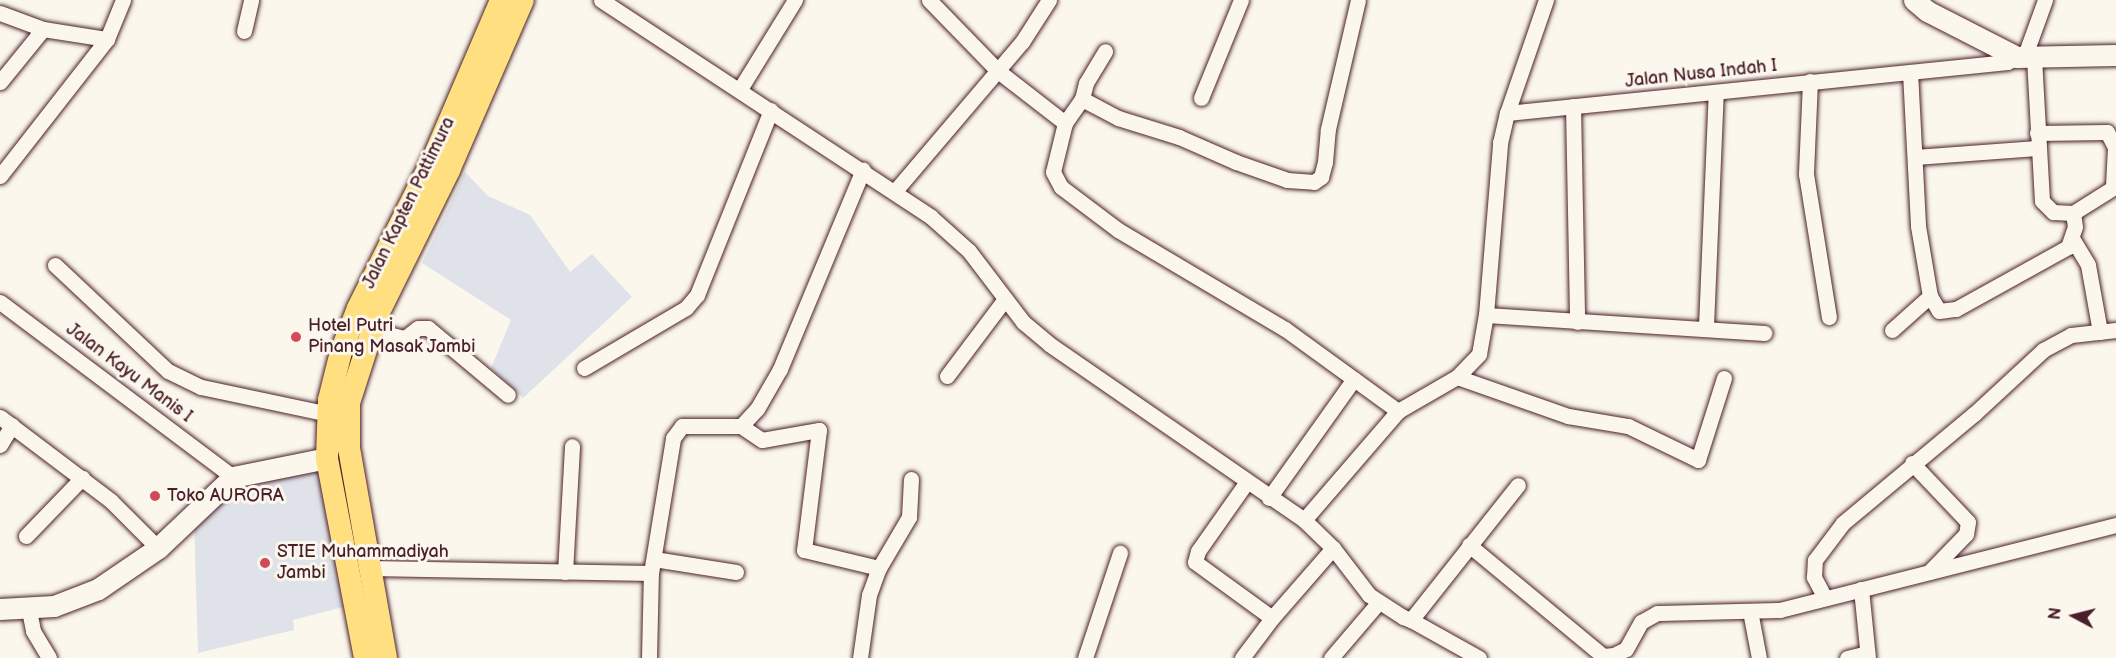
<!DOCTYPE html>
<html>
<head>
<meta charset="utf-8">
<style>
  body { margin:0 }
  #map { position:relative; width:2116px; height:658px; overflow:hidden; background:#fbf7ec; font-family:"Balsamiq Sans",sans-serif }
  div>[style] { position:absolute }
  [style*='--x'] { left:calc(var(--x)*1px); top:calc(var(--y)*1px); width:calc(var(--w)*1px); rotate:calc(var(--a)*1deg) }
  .built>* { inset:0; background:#dfe2e8 }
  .roads { filter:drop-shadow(0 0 2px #4a1f2b) drop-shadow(0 0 2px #4a1f2b) }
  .street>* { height:15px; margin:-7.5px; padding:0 7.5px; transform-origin:7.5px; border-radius:7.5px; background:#fbf7ec }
  .secondary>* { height:21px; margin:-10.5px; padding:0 10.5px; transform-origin:10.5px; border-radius:10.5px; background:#fbf7ec }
  .primary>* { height:22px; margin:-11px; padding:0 11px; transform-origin:11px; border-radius:11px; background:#ffdf80 }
  .dots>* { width:16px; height:16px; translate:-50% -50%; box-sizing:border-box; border:3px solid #fbf7ec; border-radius:50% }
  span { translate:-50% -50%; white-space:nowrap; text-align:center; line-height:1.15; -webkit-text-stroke:6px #fbf7ec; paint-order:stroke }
  .street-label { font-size:18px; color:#4a1f2b }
  .poi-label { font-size:18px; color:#4a1f2b }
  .left { translate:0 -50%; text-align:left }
  .north { position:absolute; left:2044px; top:586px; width:60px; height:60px; -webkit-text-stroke:4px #fbf7ec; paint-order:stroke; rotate:277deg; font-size:16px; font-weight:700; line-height:24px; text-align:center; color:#4a1f2b }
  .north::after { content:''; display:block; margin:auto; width:21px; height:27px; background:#4a1f2b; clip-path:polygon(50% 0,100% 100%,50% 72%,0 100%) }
</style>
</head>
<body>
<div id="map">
  <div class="built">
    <i style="clip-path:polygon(465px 172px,488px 196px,530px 215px,570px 272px,592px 254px,632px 297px,523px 398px,491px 368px,511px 320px,422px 263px)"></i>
    <i style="clip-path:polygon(320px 469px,343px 607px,293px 620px,294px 630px,198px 653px,194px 519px,235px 483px)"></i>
  </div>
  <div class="roads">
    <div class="street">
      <i style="--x:601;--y:0;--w:395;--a:33.3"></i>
      <i style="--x:931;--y:217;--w:51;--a:41.8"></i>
      <i style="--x:969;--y:251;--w:89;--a:52.7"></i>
      <i style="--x:1023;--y:322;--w:34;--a:40"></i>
      <i style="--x:1049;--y:344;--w:310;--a:34.6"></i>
      <i style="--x:1304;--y:520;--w:40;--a:44"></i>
      <i style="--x:1333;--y:548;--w:59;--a:52.5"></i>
      <i style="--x:1369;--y:595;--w:40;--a:32.9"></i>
      <i style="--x:1403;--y:617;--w:9;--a:21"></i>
      <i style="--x:1411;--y:620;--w:172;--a:-51.6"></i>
      <i style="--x:929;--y:0;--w:99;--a:45.8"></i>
      <i style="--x:998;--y:71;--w:85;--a:37.8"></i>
      <i style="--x:1065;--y:123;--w:50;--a:103.8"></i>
      <i style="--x:1053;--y:172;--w:17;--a:62"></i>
      <i style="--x:1061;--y:187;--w:71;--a:37"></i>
      <i style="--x:1118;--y:230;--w:194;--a:30.7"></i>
      <i style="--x:1285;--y:329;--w:140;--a:36"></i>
      <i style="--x:0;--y:13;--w:46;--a:20.4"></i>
      <i style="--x:43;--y:29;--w:65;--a:8.9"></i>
      <i style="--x:244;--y:31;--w:32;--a:-77"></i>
      <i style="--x:2024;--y:58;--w:62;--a:-70.1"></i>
      <i style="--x:2034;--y:58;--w:143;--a:86.8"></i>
      <i style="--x:2042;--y:201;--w:16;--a:45"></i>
      <i style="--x:2053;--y:212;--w:20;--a:3"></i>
      <i style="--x:1910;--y:72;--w:154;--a:87"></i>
      <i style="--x:1918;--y:226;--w:71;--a:80.3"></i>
      <i style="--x:1930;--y:296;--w:17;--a:59"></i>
      <i style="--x:1939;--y:311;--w:17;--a:-7"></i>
      <i style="--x:1956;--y:309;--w:128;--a:-29"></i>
      <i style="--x:2068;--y:247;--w:21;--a:-71"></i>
      <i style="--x:2075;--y:227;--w:14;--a:-98"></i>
      <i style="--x:2073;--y:213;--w:51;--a:-32.1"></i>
      <i style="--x:1810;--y:81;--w:93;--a:92.5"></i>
      <i style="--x:1806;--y:174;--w:145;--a:80.9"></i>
      <i style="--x:0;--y:82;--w:68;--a:-50.9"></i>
      <i style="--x:740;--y:89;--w:105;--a:-58.3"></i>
      <i style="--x:1201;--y:98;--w:106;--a:-67.8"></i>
      <i style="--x:1082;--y:99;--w:16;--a:-76"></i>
      <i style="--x:1086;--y:83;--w:37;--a:-59"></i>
      <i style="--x:1573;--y:106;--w:216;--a:88.9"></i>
      <i style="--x:1507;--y:113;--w:503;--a:-5.82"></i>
      <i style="--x:2007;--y:62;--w:11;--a:-27"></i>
      <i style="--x:1065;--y:123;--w:29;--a:-55"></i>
      <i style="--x:1082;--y:99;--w:41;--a:27.8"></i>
      <i style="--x:1118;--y:118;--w:64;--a:17.3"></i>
      <i style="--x:1179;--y:137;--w:62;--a:23.7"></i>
      <i style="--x:1236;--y:162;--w:54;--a:19.4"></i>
      <i style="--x:1287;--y:180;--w:27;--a:4"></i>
      <i style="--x:1314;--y:182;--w:9;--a:-36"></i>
      <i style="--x:1321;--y:177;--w:16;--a:-75"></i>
      <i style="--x:1325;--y:162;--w:33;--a:-85"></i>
      <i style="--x:1328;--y:129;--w:132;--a:-76.9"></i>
      <i style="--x:2037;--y:133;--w:70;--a:-0.8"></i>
      <i style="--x:2107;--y:132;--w:17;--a:62"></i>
      <i style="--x:2115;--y:147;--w:40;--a:92.9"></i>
      <i style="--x:1915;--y:157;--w:122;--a:-4.2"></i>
      <i style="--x:0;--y:176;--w:174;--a:-52"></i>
      <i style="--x:107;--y:39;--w:42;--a:-67.7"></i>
      <i style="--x:895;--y:191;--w:196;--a:-49.6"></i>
      <i style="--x:1022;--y:42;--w:50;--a:-57.3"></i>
      <i style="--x:2072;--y:238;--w:31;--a:59"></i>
      <i style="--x:2088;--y:265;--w:68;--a:79.8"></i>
      <i style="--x:55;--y:265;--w:155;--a:43.2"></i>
      <i style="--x:168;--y:371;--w:37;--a:26"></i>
      <i style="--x:201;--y:387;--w:131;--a:11.9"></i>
      <i style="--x:0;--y:302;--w:291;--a:36.9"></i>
      <i style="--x:1486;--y:315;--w:279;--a:3.7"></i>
      <i style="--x:1706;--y:326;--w:234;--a:-87.6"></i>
      <i style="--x:372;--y:330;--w:34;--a:14"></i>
      <i style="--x:405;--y:338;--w:16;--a:-38"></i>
      <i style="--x:418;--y:328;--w:10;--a:0"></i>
      <i style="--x:428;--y:328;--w:104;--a:39.9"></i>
      <i style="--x:1892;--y:330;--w:51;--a:-41.8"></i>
      <i style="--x:584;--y:368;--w:118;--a:-30.5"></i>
      <i style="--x:686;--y:308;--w:17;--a:-50"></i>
      <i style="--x:697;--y:295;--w:199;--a:-68.2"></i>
      <i style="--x:947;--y:376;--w:96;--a:-53"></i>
      <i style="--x:1457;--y:377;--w:118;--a:19.4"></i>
      <i style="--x:1568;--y:416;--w:61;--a:9.5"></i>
      <i style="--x:1628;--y:426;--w:78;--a:25.9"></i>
      <i style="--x:1698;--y:460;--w:86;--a:-72.4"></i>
      <i style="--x:0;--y:417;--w:139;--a:37.1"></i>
      <i style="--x:111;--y:501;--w:66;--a:45"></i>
      <i style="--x:741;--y:426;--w:25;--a:34"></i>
      <i style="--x:762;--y:440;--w:58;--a:-10"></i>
      <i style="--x:819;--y:430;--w:121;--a:97.1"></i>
      <i style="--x:804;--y:550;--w:77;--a:13.5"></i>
      <i style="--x:0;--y:445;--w:23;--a:-59"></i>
      <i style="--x:1912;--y:463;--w:81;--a:46.5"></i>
      <i style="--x:1968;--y:522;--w:12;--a:99"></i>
      <i style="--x:1966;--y:534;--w:53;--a:134.2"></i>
      <i style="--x:1246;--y:483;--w:83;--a:125.2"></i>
      <i style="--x:1198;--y:551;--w:11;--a:105"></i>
      <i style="--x:1195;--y:562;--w:95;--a:36"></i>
      <i style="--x:1269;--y:498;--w:146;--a:-54.5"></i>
      <i style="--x:1304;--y:520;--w:144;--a:-49.2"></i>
      <i style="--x:1398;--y:411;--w:68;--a:-30"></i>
      <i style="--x:1457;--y:377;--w:32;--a:-46"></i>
      <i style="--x:1479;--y:354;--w:40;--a:-80"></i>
      <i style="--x:1486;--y:315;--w:173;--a:-85.3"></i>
      <i style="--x:1500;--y:143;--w:31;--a:-77"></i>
      <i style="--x:1507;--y:113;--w:120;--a:-71"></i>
      <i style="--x:26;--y:536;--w:81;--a:-46"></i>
      <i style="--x:1469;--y:545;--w:174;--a:39.6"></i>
      <i style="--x:1603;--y:656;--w:11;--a:-5"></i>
      <i style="--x:1614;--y:655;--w:13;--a:-27"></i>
      <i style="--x:1626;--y:649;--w:31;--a:-61"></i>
      <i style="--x:1641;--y:622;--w:18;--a:-29"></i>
      <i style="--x:1657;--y:613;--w:123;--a:-1.4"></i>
      <i style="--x:1780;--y:610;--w:347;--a:-14.2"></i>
      <i style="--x:654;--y:559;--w:83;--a:9"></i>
      <i style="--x:369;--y:568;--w:282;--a:1"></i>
      <i style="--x:565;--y:572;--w:126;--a:-86.8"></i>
      <i style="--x:1861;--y:589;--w:69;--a:84.2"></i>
      <i style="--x:1825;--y:598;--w:24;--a:-118"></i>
      <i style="--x:1814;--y:577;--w:17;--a:-87"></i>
      <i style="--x:1815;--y:560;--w:46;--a:-52.9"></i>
      <i style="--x:1843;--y:523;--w:170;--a:-39.8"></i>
      <i style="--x:1974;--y:414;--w:94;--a:-42.8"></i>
      <i style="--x:2043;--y:350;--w:32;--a:-28"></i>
      <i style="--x:2071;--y:335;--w:45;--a:-6.3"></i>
      <i style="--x:29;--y:610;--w:21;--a:79"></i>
      <i style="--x:33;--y:631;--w:31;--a:59"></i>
      <i style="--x:1750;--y:611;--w:48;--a:79.2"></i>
      <i style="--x:1411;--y:620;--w:78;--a:29.2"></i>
      <i style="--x:649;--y:658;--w:85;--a:-88.7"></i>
      <i style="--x:651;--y:573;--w:137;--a:-80.7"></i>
      <i style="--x:673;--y:438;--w:15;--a:-53"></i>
      <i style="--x:682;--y:426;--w:59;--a:0"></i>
      <i style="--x:741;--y:426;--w:23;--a:-47"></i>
      <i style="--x:757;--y:409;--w:46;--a:-60.1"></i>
      <i style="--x:780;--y:369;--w:216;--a:-67.4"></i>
      <i style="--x:860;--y:658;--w:64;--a:-81.9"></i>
      <i style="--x:869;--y:595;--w:29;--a:-70"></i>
      <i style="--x:879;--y:568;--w:59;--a:-59.5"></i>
      <i style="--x:909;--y:517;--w:38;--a:-87"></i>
      <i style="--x:1085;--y:658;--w:111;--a:-71.6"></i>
      <i style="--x:1242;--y:658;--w:50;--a:-53.1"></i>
      <i style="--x:1272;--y:618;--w:93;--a:-48.9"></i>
      <i style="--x:1331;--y:658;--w:72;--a:-49.5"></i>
      <i style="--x:1847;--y:658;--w:21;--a:-14"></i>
    </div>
    <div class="secondary">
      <i style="--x:1914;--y:0;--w:17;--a:40"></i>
      <i style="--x:1927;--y:11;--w:101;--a:27.1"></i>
      <i style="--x:2017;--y:57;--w:99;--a:-1.2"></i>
      <i style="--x:0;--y:609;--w:54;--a:-3.2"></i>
      <i style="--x:54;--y:606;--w:47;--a:-21.1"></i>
      <i style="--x:98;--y:589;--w:73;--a:-34.3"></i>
      <i style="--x:158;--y:548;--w:103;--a:-43.4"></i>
      <i style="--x:233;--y:477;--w:96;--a:-11.4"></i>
    </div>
    <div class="primary">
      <i style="--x:365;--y:658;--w:204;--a:-100.8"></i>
      <i style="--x:327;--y:458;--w:58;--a:-88"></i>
      <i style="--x:329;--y:400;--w:49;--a:-76"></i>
      <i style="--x:341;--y:352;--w:47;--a:-68.9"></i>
      <i style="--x:358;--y:308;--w:167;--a:-63.3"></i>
      <i style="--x:433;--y:159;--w:173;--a:-66.8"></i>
      <i style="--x:386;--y:658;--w:212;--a:-100"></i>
      <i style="--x:349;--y:449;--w:46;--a:-90"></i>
      <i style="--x:349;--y:403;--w:91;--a:-72.2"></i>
      <i style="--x:377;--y:316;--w:163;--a:-63.7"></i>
      <i style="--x:449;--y:170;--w:185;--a:-66.5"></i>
    </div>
  </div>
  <div class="dots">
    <i style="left:296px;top:337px;background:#d1495b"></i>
    <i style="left:155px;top:496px;background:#d1495b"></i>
    <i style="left:265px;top:563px;background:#d1495b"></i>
  </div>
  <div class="street-label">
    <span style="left:1701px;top:74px;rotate:-6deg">Jalan Nusa Indah I</span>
    <span style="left:409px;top:203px;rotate:-64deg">Jalan Kapten Pattimura</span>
    <span style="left:129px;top:373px;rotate:37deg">Jalan Kayu Manis I</span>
  </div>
  <div class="poi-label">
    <span class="left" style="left:308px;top:337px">Hotel Putri<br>Pinang Masak Jambi</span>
    <span class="left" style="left:167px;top:496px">Toko AURORA</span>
    <span class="left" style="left:277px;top:563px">STIE Muhammadiyah<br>Jambi</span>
  </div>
  <div class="north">N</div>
</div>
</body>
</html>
